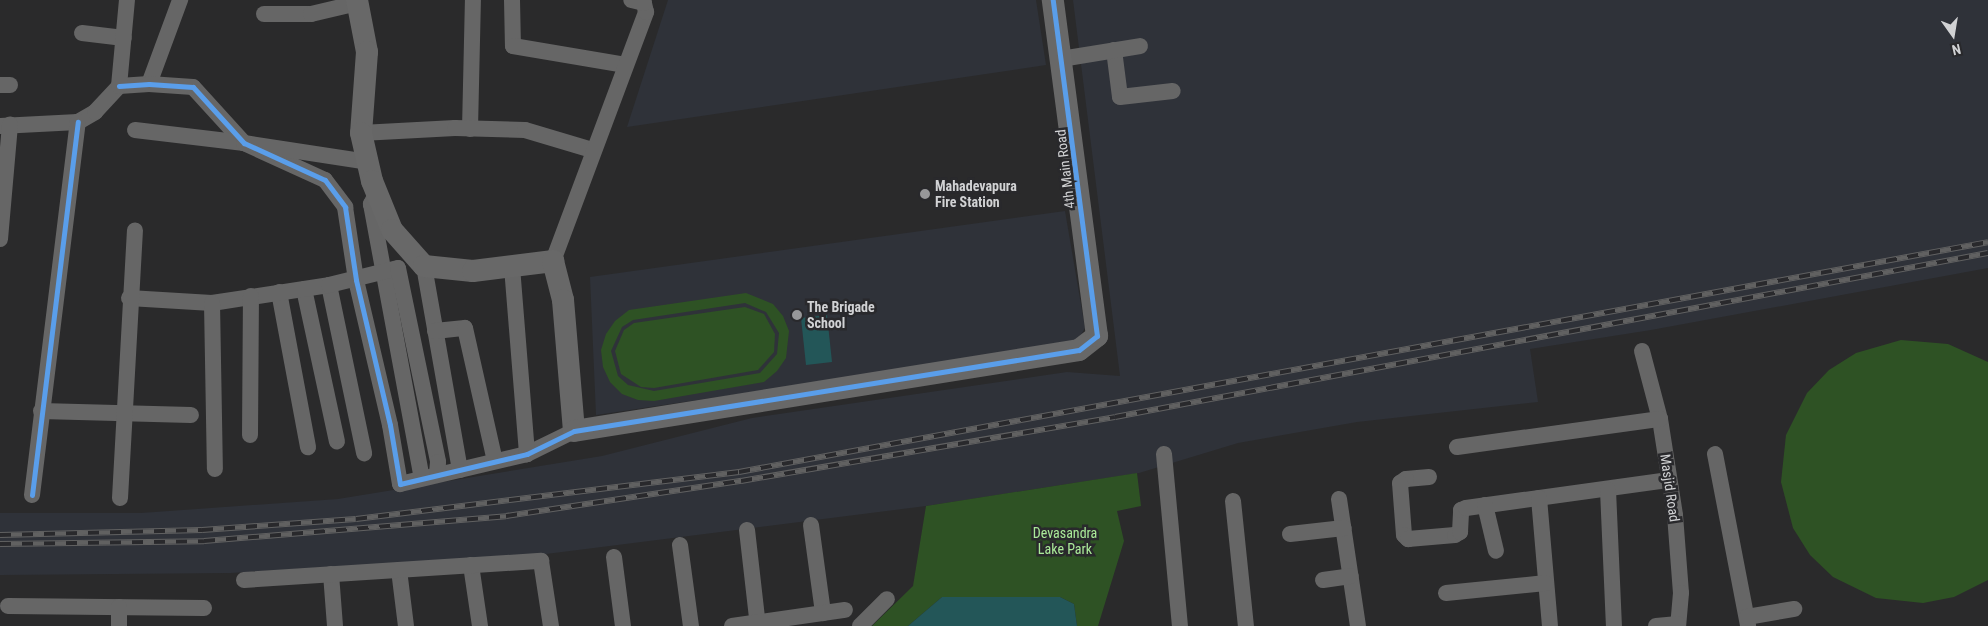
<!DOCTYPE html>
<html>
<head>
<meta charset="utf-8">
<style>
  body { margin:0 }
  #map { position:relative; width:1988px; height:626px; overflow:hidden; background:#2a2a2b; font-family:"Roboto Condensed",sans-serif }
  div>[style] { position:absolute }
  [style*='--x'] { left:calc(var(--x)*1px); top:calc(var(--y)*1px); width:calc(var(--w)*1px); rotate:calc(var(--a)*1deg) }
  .built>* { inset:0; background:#2f3239 }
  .green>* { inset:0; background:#2e5224 }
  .water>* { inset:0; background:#235658 }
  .street>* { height:16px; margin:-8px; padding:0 8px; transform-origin:8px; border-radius:8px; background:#666 }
  .secondary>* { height:22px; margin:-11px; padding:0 11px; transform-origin:11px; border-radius:11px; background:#686868 }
  .rail>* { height:5.5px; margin-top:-2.75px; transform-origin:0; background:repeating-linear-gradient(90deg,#29292c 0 11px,#616161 0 22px); box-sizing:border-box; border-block:1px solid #616161 }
  .cycleway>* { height:5px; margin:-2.5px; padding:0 2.5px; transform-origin:2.5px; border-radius:2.5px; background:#5a9eea }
  .dots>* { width:14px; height:14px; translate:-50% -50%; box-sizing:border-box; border:2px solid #29292c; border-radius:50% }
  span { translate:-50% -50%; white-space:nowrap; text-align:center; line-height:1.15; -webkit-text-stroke:5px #29292c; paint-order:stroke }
  .street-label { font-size:14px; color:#d1d2d4 }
  .poi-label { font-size:14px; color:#d1d2d4; font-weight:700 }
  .left { translate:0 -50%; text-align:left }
  .park-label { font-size:14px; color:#aaea99 }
  .north { position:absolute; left:1928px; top:10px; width:50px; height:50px; -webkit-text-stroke:4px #29292c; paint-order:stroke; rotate:167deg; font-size:14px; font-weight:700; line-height:20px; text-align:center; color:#d1d2d4 }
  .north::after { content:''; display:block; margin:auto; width:18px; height:22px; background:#d1d2d4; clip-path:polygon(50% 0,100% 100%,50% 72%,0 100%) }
</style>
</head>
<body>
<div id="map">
  <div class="built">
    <i style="clip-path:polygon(668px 0,1036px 0,1046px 65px,627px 127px)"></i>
    <i style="clip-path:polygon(1073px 0,1988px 0,1988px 268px,1651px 330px,1530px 349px,1538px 402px,1357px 422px,1238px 443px,1139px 473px,926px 506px,546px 554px,230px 573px,0 575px,0 513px,141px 513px,338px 499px,602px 456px,752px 418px,1067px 372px,1120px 376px)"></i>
    <i style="clip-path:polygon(1065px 211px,1085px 328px,1079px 338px,1065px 346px,596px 415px,590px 277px)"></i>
  </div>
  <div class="green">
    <i style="clip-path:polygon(evenodd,746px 293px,773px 304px,783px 316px,789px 331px,786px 358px,777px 371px,764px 382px,654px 401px,638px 400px,622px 394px,610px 382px,603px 367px,601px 350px,606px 334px,615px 321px,629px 310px,746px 293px,745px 303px,766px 312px,779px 333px,777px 354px,760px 373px,654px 391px,628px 385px,618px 376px,611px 351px,622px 327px,633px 320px,745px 303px)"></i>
    <i style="clip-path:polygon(745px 307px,764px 314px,775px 334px,774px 352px,758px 370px,654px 388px,641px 387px,621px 374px,615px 351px,624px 330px,634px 323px)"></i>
    <i style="clip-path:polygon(1901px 340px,1948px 344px,1988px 362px,1988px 580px,1954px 597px,1923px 603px,1876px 598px,1833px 577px,1810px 555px,1793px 528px,1781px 482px,1786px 435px,1807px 393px,1829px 370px,1856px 353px)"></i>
    <i style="clip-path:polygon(1137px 473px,1141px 506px,1117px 511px,1124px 541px,1098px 626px,1077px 626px,1074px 604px,1060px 597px,942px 597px,908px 626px,872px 626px,913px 586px,926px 506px)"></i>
  </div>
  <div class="water">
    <i style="clip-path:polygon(827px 315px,832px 362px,806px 365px,801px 318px)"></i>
    <i style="clip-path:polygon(942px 597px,1060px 597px,1074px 604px,1077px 626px,908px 626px)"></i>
  </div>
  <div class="street">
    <i style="--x:512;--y:0;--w:46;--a:88.8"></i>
    <i style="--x:513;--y:46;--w:114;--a:9.6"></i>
    <i style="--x:264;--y:14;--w:47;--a:0"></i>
    <i style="--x:311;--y:14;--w:48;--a:-13.2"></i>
    <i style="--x:82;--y:33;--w:42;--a:6.8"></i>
    <i style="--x:1114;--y:50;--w:47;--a:82.7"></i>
    <i style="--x:1120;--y:97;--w:53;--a:-6.5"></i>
    <i style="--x:1061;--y:59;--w:80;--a:-9.3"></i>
    <i style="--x:149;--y:84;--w:90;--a:-69.7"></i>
    <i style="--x:0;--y:85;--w:10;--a:0"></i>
    <i style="--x:119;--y:86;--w:30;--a:-4"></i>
    <i style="--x:149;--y:84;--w:44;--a:3.9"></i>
    <i style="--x:193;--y:87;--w:76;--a:47.7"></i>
    <i style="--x:244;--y:143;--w:89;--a:24.6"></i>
    <i style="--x:325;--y:180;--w:34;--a:53"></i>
    <i style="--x:345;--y:207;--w:74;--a:81.4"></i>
    <i style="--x:356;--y:280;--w:149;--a:76.8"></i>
    <i style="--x:390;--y:425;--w:60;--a:80.4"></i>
    <i style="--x:400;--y:484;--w:130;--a:-13.3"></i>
    <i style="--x:527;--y:454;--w:52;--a:-26.1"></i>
    <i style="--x:0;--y:126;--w:78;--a:-2.9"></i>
    <i style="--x:78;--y:122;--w:20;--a:-30"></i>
    <i style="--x:95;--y:112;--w:35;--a:-47"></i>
    <i style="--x:119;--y:86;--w:86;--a:-84.7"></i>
    <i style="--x:470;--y:129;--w:129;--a:-88.7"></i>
    <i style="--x:135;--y:130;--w:110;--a:6.8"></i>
    <i style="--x:244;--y:143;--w:125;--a:8.7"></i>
    <i style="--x:361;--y:133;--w:94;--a:-3"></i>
    <i style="--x:455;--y:128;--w:70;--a:1.6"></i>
    <i style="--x:525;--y:130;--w:70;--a:16.6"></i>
    <i style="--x:377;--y:193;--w:13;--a:119"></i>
    <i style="--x:371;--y:204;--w:279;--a:79.5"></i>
    <i style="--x:0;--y:239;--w:115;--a:-85"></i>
    <i style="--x:553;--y:261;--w:266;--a:-69.5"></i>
    <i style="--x:646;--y:12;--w:9;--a:-103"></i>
    <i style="--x:644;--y:3;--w:13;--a:-167"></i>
    <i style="--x:424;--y:266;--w:207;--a:80"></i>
    <i style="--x:512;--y:267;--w:188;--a:85.4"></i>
    <i style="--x:329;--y:285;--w:172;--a:78.2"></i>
    <i style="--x:304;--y:289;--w:156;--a:77.8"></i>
    <i style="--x:279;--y:292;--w:158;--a:79.4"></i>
    <i style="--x:129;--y:298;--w:83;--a:3.4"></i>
    <i style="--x:212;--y:303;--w:118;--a:-8.7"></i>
    <i style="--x:329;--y:285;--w:71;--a:-13.8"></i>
    <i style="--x:398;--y:268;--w:198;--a:78.3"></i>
    <i style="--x:438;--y:462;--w:12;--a:95"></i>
    <i style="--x:212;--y:303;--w:166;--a:89"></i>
    <i style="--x:435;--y:331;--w:30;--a:-6"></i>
    <i style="--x:465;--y:328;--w:136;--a:77.3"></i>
    <i style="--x:1642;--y:351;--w:70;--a:75.2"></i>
    <i style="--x:1660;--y:419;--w:97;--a:81.1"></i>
    <i style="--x:1675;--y:515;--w:78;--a:85.6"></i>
    <i style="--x:1681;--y:593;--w:33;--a:95"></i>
    <i style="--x:41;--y:411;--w:150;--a:1.5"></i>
    <i style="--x:250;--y:435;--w:139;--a:-89.6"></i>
    <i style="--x:1457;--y:447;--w:205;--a:-7.9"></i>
    <i style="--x:1164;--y:454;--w:173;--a:84.7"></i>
    <i style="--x:1715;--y:454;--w:175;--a:79.1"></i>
    <i style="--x:1429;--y:477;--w:23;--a:175"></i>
    <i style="--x:1406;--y:479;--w:7;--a:146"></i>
    <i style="--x:1400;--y:483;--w:52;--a:85.6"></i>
    <i style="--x:1404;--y:535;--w:6;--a:45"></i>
    <i style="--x:1408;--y:539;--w:47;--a:-4.9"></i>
    <i style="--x:1455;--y:535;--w:6;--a:-31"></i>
    <i style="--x:1460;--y:532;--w:22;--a:-87"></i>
    <i style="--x:1461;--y:510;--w:5;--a:-22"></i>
    <i style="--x:1466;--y:508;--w:205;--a:-7.9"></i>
    <i style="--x:1608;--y:490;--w:136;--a:87.5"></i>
    <i style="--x:32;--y:495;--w:376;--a:-83"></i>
    <i style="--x:120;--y:498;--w:268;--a:-86.8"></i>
    <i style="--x:1539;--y:498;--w:128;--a:85.1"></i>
    <i style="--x:1339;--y:499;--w:128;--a:81.5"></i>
    <i style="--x:1233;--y:501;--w:126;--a:84.1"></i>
    <i style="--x:1485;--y:505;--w:47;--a:76.6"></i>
    <i style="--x:811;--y:525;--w:89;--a:82.2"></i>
    <i style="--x:747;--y:530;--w:97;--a:83.5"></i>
    <i style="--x:1290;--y:534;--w:54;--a:-6.3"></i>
    <i style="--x:680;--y:545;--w:82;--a:82.3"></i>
    <i style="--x:614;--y:557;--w:70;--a:82.6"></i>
    <i style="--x:471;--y:565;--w:62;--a:81.6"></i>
    <i style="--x:399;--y:570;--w:56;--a:82.9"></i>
    <i style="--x:331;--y:574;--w:52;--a:85.6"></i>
    <i style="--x:244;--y:580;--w:298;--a:-3.7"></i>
    <i style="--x:541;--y:561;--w:66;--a:81.3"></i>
    <i style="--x:1323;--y:580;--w:28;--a:-8"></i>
    <i style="--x:1446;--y:593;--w:100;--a:-5.7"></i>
    <i style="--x:8;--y:606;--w:196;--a:0.6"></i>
    <i style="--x:1747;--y:617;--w:48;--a:-9.7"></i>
    <i style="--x:119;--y:626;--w:19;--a:-90"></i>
    <i style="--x:732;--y:626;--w:114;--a:-8.1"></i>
    <i style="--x:860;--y:626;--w:38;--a:-45"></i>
    <i style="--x:1656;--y:626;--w:22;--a:-5"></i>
  </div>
  <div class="secondary">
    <i style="--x:357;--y:0;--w:53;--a:79.1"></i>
    <i style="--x:367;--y:52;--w:81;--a:94.2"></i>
    <i style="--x:361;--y:133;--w:49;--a:77.1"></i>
    <i style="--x:372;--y:181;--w:53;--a:67.8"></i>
    <i style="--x:392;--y:230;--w:48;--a:48.4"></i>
    <i style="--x:424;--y:266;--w:49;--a:5.8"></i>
    <i style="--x:473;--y:271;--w:81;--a:-7.1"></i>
    <i style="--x:553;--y:261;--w:40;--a:75.6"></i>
    <i style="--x:563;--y:300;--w:131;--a:85.2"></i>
    <i style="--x:574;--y:431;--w:511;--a:-9.11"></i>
    <i style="--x:1079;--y:350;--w:23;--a:-38"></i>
    <i style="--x:1097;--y:336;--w:339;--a:-97.5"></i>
  </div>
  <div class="rail">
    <i style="--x:0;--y:535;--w:202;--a:-1.4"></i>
    <i style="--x:202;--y:530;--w:154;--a:-4.1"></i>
    <i style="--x:356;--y:519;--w:386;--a:-7"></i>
    <i style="--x:739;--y:472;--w:1270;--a:-10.43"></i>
    <i style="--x:0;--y:544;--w:204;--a:-0.8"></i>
    <i style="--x:204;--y:541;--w:303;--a:-4.7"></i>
    <i style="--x:506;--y:516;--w:238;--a:-8.5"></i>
    <i style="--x:741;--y:481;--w:379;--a:-9.7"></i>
    <i style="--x:1115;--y:417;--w:888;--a:-10.64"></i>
  </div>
  <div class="cycleway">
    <i style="--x:119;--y:86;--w:30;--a:-4"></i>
    <i style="--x:149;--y:84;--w:44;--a:3.9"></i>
    <i style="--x:193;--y:87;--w:76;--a:47.7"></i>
    <i style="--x:244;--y:143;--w:89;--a:24.6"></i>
    <i style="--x:325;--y:180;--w:34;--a:53"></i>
    <i style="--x:345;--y:207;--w:74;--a:81.4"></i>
    <i style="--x:356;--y:280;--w:149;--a:76.8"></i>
    <i style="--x:390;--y:425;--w:60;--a:80.4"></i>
    <i style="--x:400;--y:484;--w:130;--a:-13.3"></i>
    <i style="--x:527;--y:454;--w:52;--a:-26.1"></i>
    <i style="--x:574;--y:431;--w:511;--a:-9.11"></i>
    <i style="--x:1079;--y:350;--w:23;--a:-38"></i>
    <i style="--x:1097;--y:336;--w:339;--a:-97.5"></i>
    <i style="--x:32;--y:495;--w:376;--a:-83"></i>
  </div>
  <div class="dots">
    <i style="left:925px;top:194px;background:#979799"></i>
    <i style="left:797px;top:315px;background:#979799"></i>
  </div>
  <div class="street-label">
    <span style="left:1065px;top:169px;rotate:-97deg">4th Main Road</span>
    <span style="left:1670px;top:488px;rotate:82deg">Masjid Road</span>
  </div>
  <div class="poi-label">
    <span class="left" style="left:935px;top:194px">Mahadevapura<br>Fire Station</span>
    <span class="left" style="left:807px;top:315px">The Brigade<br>School</span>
  </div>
  <div class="park-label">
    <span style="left:1065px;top:541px">Devasandra<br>Lake Park</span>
  </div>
  <div class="north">N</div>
</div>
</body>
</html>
